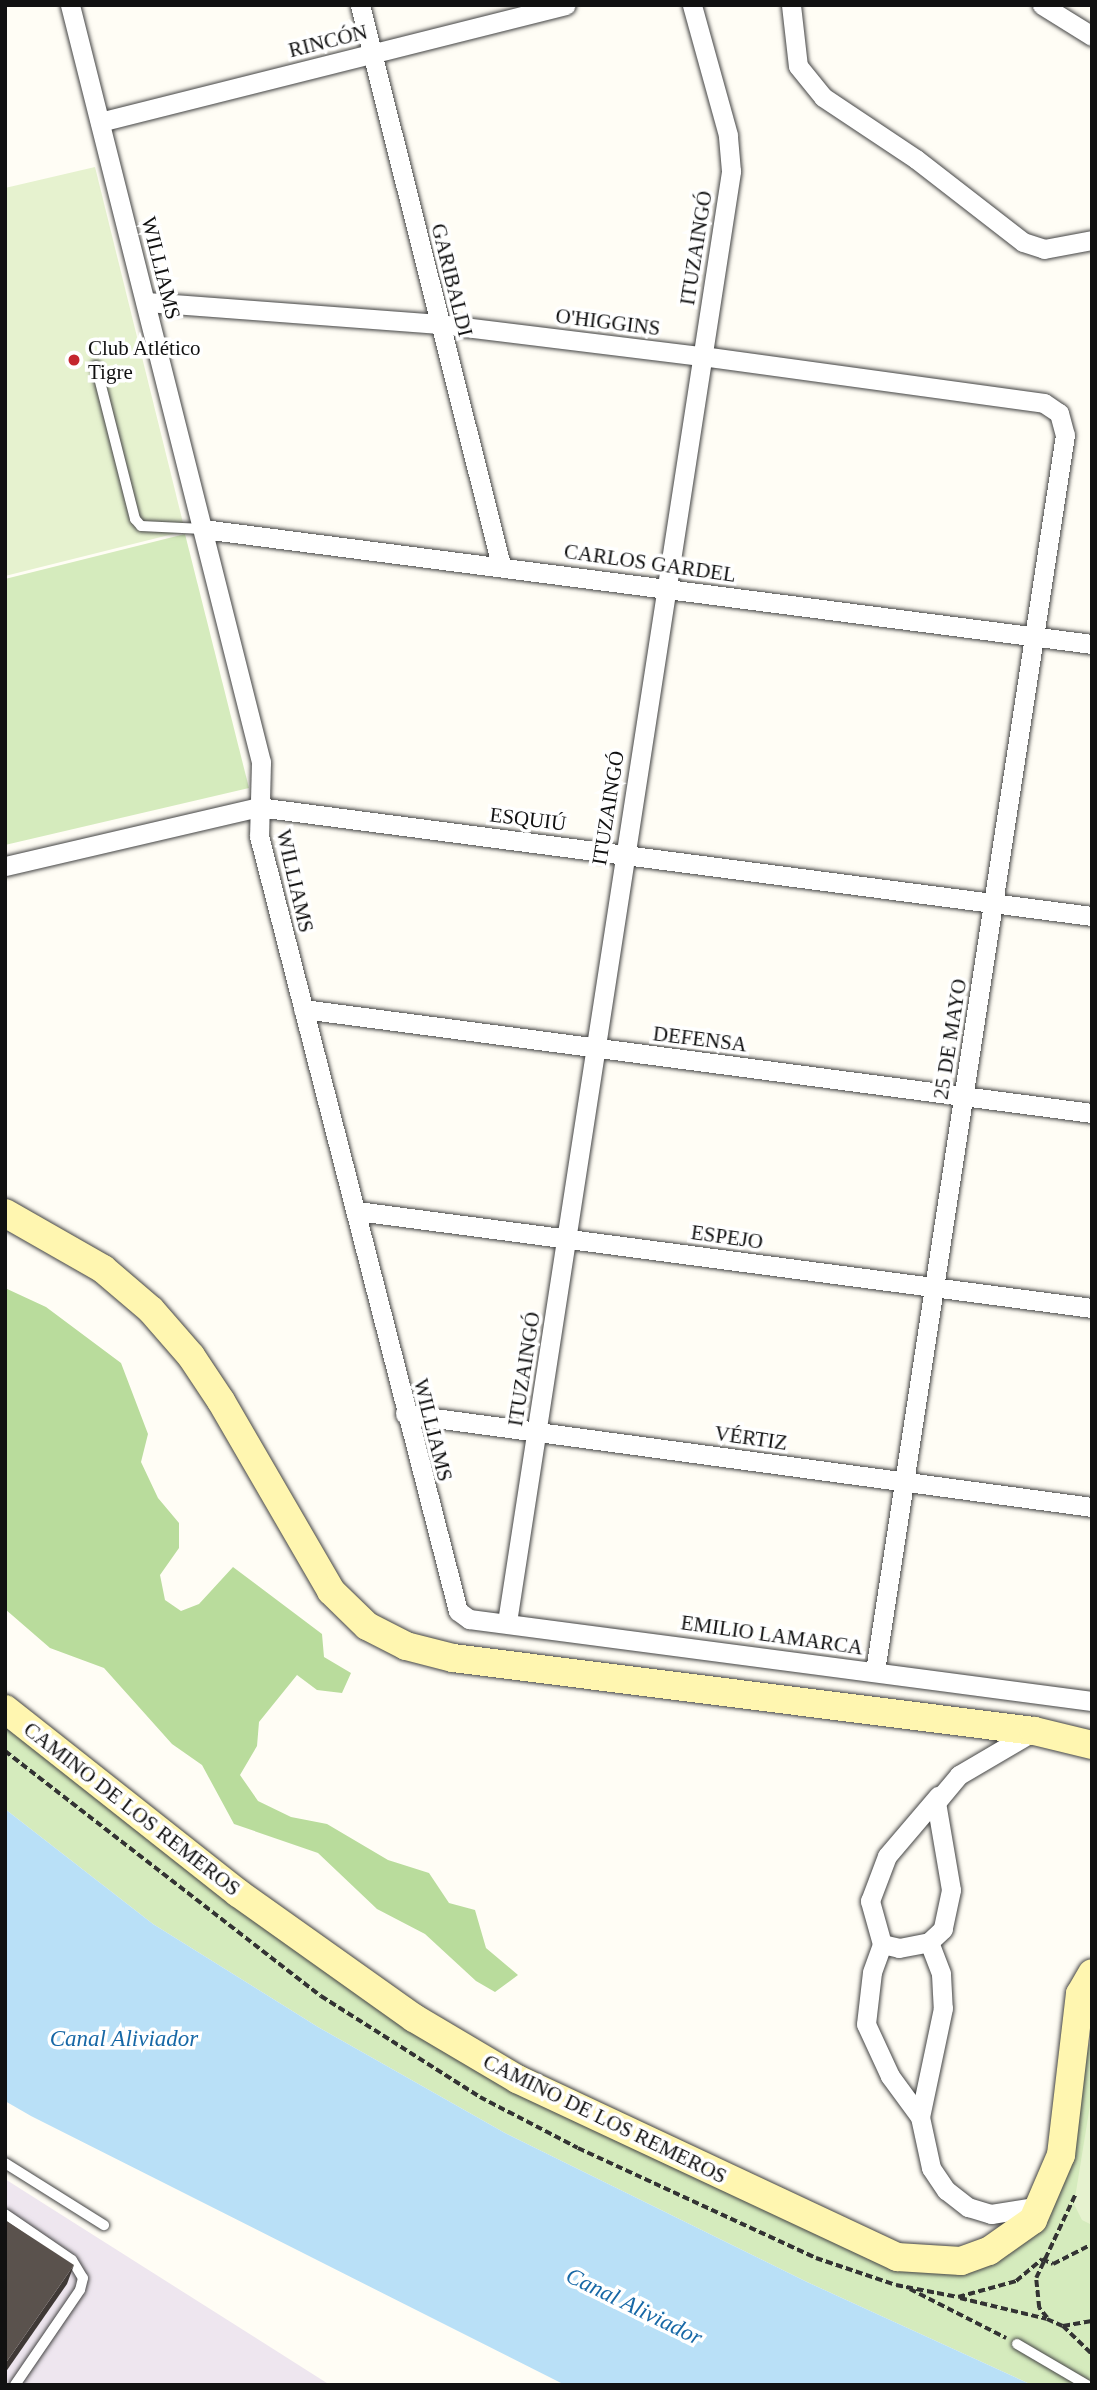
<!DOCTYPE html>
<html>
<head>
<meta charset="utf-8">
<style>
  body { margin:0 }
  #map { position:relative; width:1097px; height:2390px; overflow:hidden; background:#fffdf5; font-family:"Times New Roman",serif }
  div>[style] { position:absolute }
  [style*='--x'] { left:calc(var(--x)*1px); top:calc(var(--y)*1px); width:calc(var(--w)*1px); rotate:calc(var(--a)*1deg) }
  .industrial>* { inset:0; background:#eee6ef }
  .green>* { inset:0; background:#d5ebbd }
  .forest>* { inset:0; background:#b9dc9c }
  .pitch>* { inset:0; background:#e6f2cf }
  .water>* { inset:0; background:#b9e0f7 }
  .path>* { height:3.5px; margin-top:-1.75px; transform-origin:0; background:repeating-linear-gradient(90deg,#333 0 7px,transparent 0 10.5px) }
  .roads { filter:drop-shadow(0 0 2px #444) drop-shadow(0 0 2px #444) }
  .lane>* { height:10px; margin:-5px; padding:0 5px; transform-origin:5px; border-radius:5px; background:#fff }
  .street>* { height:19px; margin:-9.5px; padding:0 9.5px; transform-origin:9.5px; border-radius:9.5px; background:#fff }
  .secondary>* { height:28px; margin:-14px; padding:0 14px; transform-origin:14px; border-radius:14px; background:#fff6b0 }
  .shaded-wall>* { inset:0; background:#3f3936 }
  .building>* { inset:0; background:#5a524d }
  .dots>* { width:19px; height:19px; translate:-50% -50%; box-sizing:border-box; border:4px solid #fff; border-radius:50% }
  span { translate:-50% -50%; white-space:nowrap; text-align:center; line-height:1.15; -webkit-text-stroke:7px #fff; paint-order:stroke }
  .street-label { font-size:21px; color:#111 }
  .poi-label { font-size:21px; color:#111 }
  .left { translate:0 -50%; text-align:left }
  .water-label { font-size:23px; color:#1768a6; font-style:italic }
  .frame { position:absolute; inset:0; border:7px solid #111; pointer-events:none }
</style>
</head>
<body>
<div id="map">
  <div class="industrial">
    <i style="clip-path:polygon(5px 2179px,330px 2385px,5px 2385px)"></i>
  </div>
  <div class="green">
    <i style="clip-path:polygon(185px 534px,249px 788px,5px 845px,5px 579px)"></i>
    <i style="clip-path:polygon(5px 1722px,484px 2072px,913px 2270px,1031px 2233px,1092px 2036px,1092px 2385px,1032px 2385px,807px 2282px,505px 2133px,318px 2027px,153px 1924px,5px 1809px)"></i>
  </div>
  <div class="forest">
    <i style="clip-path:polygon(5px 1288px,46px 1307px,121px 1363px,148px 1434px,141px 1462px,158px 1498px,179px 1523px,179px 1548px,160px 1575px,165px 1600px,181px 1611px,199px 1604px,233px 1567px,322px 1634px,324px 1657px,351px 1673px,342px 1693px,317px 1690px,297px 1675px,259px 1722px,257px 1746px,240px 1775px,258px 1801px,291px 1817px,327px 1824px,388px 1860px,429px 1873px,449px 1903px,475px 1910px,486px 1948px,518px 1975px,495px 1992px,476px 1981px,425px 1934px,377px 1909px,318px 1853px,234px 1824px,202px 1765px,172px 1744px,104px 1668px,50px 1648px,5px 1609px)"></i>
  </div>
  <div class="pitch">
    <i style="clip-path:polygon(95px 167px,185px 531px,5px 576px,5px 188px)"></i>
    <i style="clip-path:polygon(1092px 2093px,1092px 2225px,1082px 2220px,1074px 2204px)"></i>
  </div>
  <div class="water">
    <i style="clip-path:polygon(5px 1809px,153px 1924px,318px 2027px,505px 2133px,807px 2282px,1032px 2385px,565px 2385px,31px 2116px,5px 2101px)"></i>
  </div>
  <div class="path">
    <i style="--x:5;--y:1751;--w:400;--a:37.8"></i>
    <i style="--x:321;--y:1996;--w:188;--a:32.4"></i>
    <i style="--x:480;--y:2097;--w:110;--a:27.5"></i>
    <i style="--x:578;--y:2148;--w:262;--a:24.8"></i>
    <i style="--x:816;--y:2258;--w:84;--a:18.6"></i>
    <i style="--x:896;--y:2285;--w:63;--a:11"></i>
    <i style="--x:958;--y:2297;--w:60;--a:-15.4"></i>
    <i style="--x:1016;--y:2281;--w:34;--a:-40"></i>
    <i style="--x:1042;--y:2259;--w:12;--a:24"></i>
    <i style="--x:1053;--y:2264;--w:44;--a:-27.1"></i>
    <i style="--x:910;--y:2289;--w:108;--a:27"></i>
    <i style="--x:960;--y:2298;--w:89;--a:13.6"></i>
    <i style="--x:1047;--y:2319;--w:17;--a:24"></i>
    <i style="--x:1063;--y:2326;--w:40;--a:44"></i>
    <i style="--x:1047;--y:2318;--w:13;--a:-129"></i>
    <i style="--x:1039;--y:2308;--w:30;--a:-96"></i>
    <i style="--x:1036;--y:2278;--w:92;--a:-64.8"></i>
    <i style="--x:1063;--y:2326;--w:29;--a:-10"></i>
  </div>
  <div class="roads">
    <div class="lane">
      <i style="--x:96;--y:366;--w:158;--a:75.7"></i>
      <i style="--x:135;--y:519;--w:9;--a:49"></i>
      <i style="--x:141;--y:526;--w:62;--a:2.8"></i>
      <i style="--x:5;--y:2163;--w:117;--a:32.1"></i>
      <i style="--x:5;--y:2214;--w:81;--a:34.5"></i>
      <i style="--x:72;--y:2260;--w:21;--a:59"></i>
      <i style="--x:83;--y:2278;--w:12;--a:104"></i>
      <i style="--x:80;--y:2290;--w:115;--a:124.4"></i>
      <i style="--x:1017;--y:2344;--w:81;--a:30.4"></i>
    </div>
    <div class="street">
      <i style="--x:70;--y:5;--w:781;--a:75.84"></i>
      <i style="--x:261;--y:762;--w:74;--a:91.5"></i>
      <i style="--x:259;--y:836;--w:800;--a:75.6"></i>
      <i style="--x:458;--y:1611;--w:14;--a:36"></i>
      <i style="--x:469;--y:1619;--w:628;--a:7.5"></i>
      <i style="--x:360;--y:5;--w:577;--a:75.87"></i>
      <i style="--x:791;--y:5;--w:61;--a:83.5"></i>
      <i style="--x:798;--y:66;--w:40;--a:51"></i>
      <i style="--x:823;--y:97;--w:112;--a:33.7"></i>
      <i style="--x:916;--y:159;--w:135;--a:37.8"></i>
      <i style="--x:1023;--y:242;--w:22;--a:18"></i>
      <i style="--x:1044;--y:249;--w:49;--a:-10.6"></i>
      <i style="--x:1042;--y:5;--w:59;--a:31.8"></i>
      <i style="--x:100;--y:122;--w:480;--a:-14.1"></i>
      <i style="--x:146;--y:302;--w:295;--a:4.3"></i>
      <i style="--x:440;--y:324;--w:264;--a:7"></i>
      <i style="--x:702;--y:356;--w:345;--a:7.8"></i>
      <i style="--x:1044;--y:403;--w:18;--a:34"></i>
      <i style="--x:1059;--y:413;--w:23;--a:75"></i>
      <i style="--x:1065;--y:435;--w:1251;--a:98.74"></i>
      <i style="--x:203;--y:529;--w:896;--a:7.37"></i>
      <i style="--x:5;--y:866;--w:260;--a:-13.1"></i>
      <i style="--x:258;--y:807;--w:841;--a:7.45"></i>
      <i style="--x:303;--y:1009;--w:796;--a:7.51"></i>
      <i style="--x:357;--y:1211;--w:741;--a:7.52"></i>
      <i style="--x:405;--y:1414;--w:693;--a:7.71"></i>
      <i style="--x:507;--y:1622;--w:1468;--a:-81.22"></i>
      <i style="--x:731;--y:171;--w:36;--a:-95"></i>
      <i style="--x:728;--y:135;--w:135;--a:-105.5"></i>
      <i style="--x:1034;--y:1731;--w:87;--a:149.6"></i>
      <i style="--x:959;--y:1775;--w:35;--a:130"></i>
      <i style="--x:936;--y:1802;--w:89;--a:80.3"></i>
      <i style="--x:951;--y:1890;--w:40;--a:102"></i>
      <i style="--x:943;--y:1929;--w:19;--a:137"></i>
      <i style="--x:929;--y:1942;--w:34;--a:69"></i>
      <i style="--x:941;--y:1974;--w:34;--a:87"></i>
      <i style="--x:943;--y:2008;--w:111;--a:101.9"></i>
      <i style="--x:920;--y:2117;--w:52;--a:77.8"></i>
      <i style="--x:931;--y:2168;--w:27;--a:56"></i>
      <i style="--x:946;--y:2190;--w:28;--a:38"></i>
      <i style="--x:968;--y:2207;--w:24;--a:17"></i>
      <i style="--x:991;--y:2214;--w:51;--a:-9.1"></i>
      <i style="--x:882;--y:1944;--w:17;--a:13"></i>
      <i style="--x:899;--y:1948;--w:31;--a:-11"></i>
      <i style="--x:920;--y:2117;--w:51;--a:-126.2"></i>
      <i style="--x:890;--y:2076;--w:57;--a:-114.8"></i>
      <i style="--x:866;--y:2024;--w:52;--a:-83.4"></i>
      <i style="--x:872;--y:1972;--w:30;--a:-70"></i>
      <i style="--x:882;--y:1944;--w:45;--a:-105.6"></i>
      <i style="--x:870;--y:1901;--w:48;--a:-69.3"></i>
      <i style="--x:887;--y:1856;--w:79;--a:-49.6"></i>
    </div>
    <div class="secondary">
      <i style="--x:5;--y:1213;--w:113;--a:29.7"></i>
      <i style="--x:103;--y:1269;--w:63;--a:40.5"></i>
      <i style="--x:151;--y:1310;--w:61;--a:49"></i>
      <i style="--x:191;--y:1356;--w:54;--a:56.3"></i>
      <i style="--x:221;--y:1401;--w:220;--a:59.9"></i>
      <i style="--x:331;--y:1591;--w:50;--a:44.2"></i>
      <i style="--x:367;--y:1626;--w:44;--a:27.1"></i>
      <i style="--x:406;--y:1646;--w:49;--a:14.3"></i>
      <i style="--x:453;--y:1658;--w:586;--a:7.16"></i>
      <i style="--x:1034;--y:1731;--w:60;--a:13.6"></i>
      <i style="--x:5;--y:1709;--w:297;--a:38.3"></i>
      <i style="--x:238;--y:1893;--w:216;--a:35.4"></i>
      <i style="--x:414;--y:2018;--w:120;--a:30.6"></i>
      <i style="--x:517;--y:2079;--w:420;--a:25.1"></i>
      <i style="--x:897;--y:2257;--w:64;--a:3.6"></i>
      <i style="--x:961;--y:2261;--w:30;--a:-20"></i>
      <i style="--x:989;--y:2251;--w:54;--a:-35.2"></i>
      <i style="--x:1033;--y:2220;--w:71;--a:-66.7"></i>
      <i style="--x:1061;--y:2155;--w:162;--a:-83.3"></i>
      <i style="--x:1080;--y:1994;--w:24;--a:-60"></i>
    </div>
  </div>
  <div class="shaded-wall">
    <i style="clip-path:polygon(74px 2265px,67px 2284px,5px 2373px,5px 2364px)"></i>
  </div>
  <div class="building">
    <i style="clip-path:polygon(5px 2220px,74px 2265px,5px 2364px)"></i>
  </div>
  <div class="dots">
    <i style="left:74px;top:360px;background:#c4262e"></i>
  </div>
  <div class="street-label">
    <span style="left:328px;top:41px;rotate:-14deg">RINCÓN</span>
    <span style="left:696px;top:248px;rotate:-81deg">ITUZAINGÓ</span>
    <span style="left:161px;top:268px;rotate:76deg">WILLIAMS</span>
    <span style="left:452px;top:280px;rotate:76deg">GARIBALDI</span>
    <span style="left:608px;top:322px;rotate:7deg">O'HIGGINS</span>
    <span style="left:650px;top:563px;rotate:8deg">CARLOS GARDEL</span>
    <span style="left:608px;top:808px;rotate:-81deg">ITUZAINGÓ</span>
    <span style="left:528px;top:819px;rotate:7deg">ESQUIÚ</span>
    <span style="left:295px;top:881px;rotate:77deg">WILLIAMS</span>
    <span style="left:700px;top:1039px;rotate:7deg">DEFENSA</span>
    <span style="left:950px;top:1039px;rotate:-81deg">25 DE MAYO</span>
    <span style="left:727px;top:1237px;rotate:8deg">ESPEJO</span>
    <span style="left:524px;top:1369px;rotate:-81deg">ITUZAINGÓ</span>
    <span style="left:433px;top:1430px;rotate:76deg">WILLIAMS</span>
    <span style="left:751px;top:1438px;rotate:8deg">VÉRTIZ</span>
    <span style="left:772px;top:1635px;rotate:8deg">EMILIO LAMARCA</span>
    <span style="left:132px;top:1809px;rotate:38deg">CAMINO DE LOS REMEROS</span>
    <span style="left:605px;top:2119px;rotate:26deg">CAMINO DE LOS REMEROS</span>
  </div>
  <div class="poi-label">
    <span class="left" style="left:88px;top:360px">Club Atlético<br>Tigre</span>
  </div>
  <div class="water-label">
    <span style="left:124px;top:2039px">Canal Aliviador</span>
    <span style="left:634px;top:2307px;rotate:26deg">Canal Aliviador</span>
  </div>
  <div class="frame"></div>
</div>
</body>
</html>
